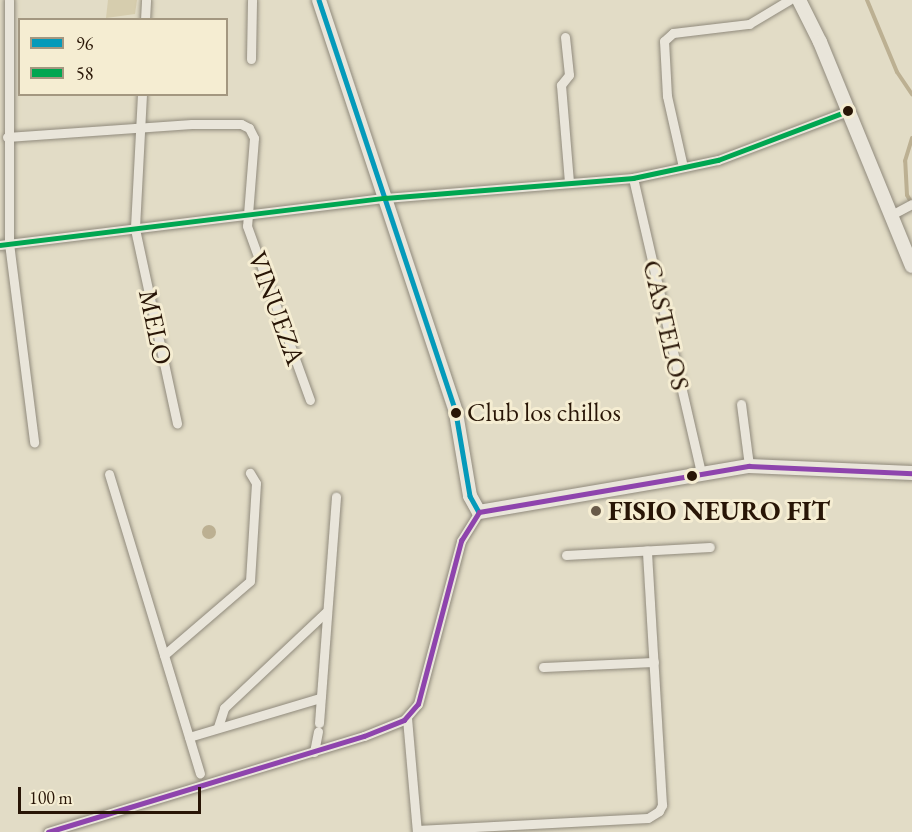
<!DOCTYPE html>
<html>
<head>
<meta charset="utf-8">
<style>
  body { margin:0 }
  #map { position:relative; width:912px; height:832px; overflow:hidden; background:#e2dcc6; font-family:"EB Garamond",serif }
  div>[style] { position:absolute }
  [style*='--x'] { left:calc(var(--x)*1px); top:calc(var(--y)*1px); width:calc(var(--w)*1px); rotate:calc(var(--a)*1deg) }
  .green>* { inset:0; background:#d6cdae }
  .water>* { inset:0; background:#bcb092 }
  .round { border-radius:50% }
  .stream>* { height:4px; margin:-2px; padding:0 2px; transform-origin:2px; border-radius:2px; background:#bcb092 }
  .roads { filter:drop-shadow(0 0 2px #908a7c) drop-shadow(0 0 2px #908a7c) }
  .street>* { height:9px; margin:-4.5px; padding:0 4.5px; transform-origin:4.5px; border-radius:4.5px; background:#e9e5da }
  .secondary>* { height:14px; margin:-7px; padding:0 7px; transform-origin:7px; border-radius:7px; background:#e9e5da }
  .bus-1>* { height:4.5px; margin:-2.25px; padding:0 2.25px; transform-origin:2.25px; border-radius:2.25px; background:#049aba }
  .bus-2>* { height:4.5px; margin:-2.25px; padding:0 2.25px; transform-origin:2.25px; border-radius:2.25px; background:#00a651 }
  .bus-3>* { height:4.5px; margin:-2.25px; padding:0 2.25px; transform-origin:2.25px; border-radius:2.25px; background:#8e44ad }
  .dots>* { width:16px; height:16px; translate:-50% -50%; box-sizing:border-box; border:3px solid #f5edd2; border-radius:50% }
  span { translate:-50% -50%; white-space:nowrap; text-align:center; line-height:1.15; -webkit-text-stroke:6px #f5edd2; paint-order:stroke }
  .bus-label { font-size:26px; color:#281506 }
  .left { translate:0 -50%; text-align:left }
  .street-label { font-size:27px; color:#281506 }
  .poi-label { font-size:27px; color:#281506; font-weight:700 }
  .legend { position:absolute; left:18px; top:18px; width:210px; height:78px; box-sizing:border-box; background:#f5edd2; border:2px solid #a39780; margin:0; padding:8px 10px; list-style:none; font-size:18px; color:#281506 }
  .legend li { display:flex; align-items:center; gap:12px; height:30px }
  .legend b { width:30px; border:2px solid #a39780 }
  .scale { position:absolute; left:18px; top:787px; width:183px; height:27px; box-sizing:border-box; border:3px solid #281506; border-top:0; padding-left:8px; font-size:18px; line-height:21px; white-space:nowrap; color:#281506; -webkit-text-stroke:4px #f5edd2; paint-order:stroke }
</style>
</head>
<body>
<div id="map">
  <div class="green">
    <i style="clip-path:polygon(108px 0,137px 0,135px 14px,106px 18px)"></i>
  </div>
  <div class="water">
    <i class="round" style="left:202px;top:525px;width:14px;height:14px"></i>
  </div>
  <div class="stream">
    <i style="--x:867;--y:0;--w:78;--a:67.4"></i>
    <i style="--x:897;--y:72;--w:27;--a:56"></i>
    <i style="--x:912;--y:204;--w:10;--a:-119"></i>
    <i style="--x:907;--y:195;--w:34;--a:-93"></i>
    <i style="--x:905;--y:161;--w:24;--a:-73"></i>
  </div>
  <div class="roads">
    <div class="street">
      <i style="--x:9;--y:0;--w:243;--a:90"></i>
      <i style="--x:9;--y:243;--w:201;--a:82.8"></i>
      <i style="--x:145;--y:20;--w:20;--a:-87"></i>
      <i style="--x:565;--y:37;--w:38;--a:84"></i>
      <i style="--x:569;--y:75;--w:13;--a:129"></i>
      <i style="--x:561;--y:85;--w:98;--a:85.3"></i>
      <i style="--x:251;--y:59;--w:59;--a:-89"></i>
      <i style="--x:142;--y:94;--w:135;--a:93"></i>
      <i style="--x:135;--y:229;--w:199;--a:77.8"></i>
      <i style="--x:7;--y:137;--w:185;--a:-4"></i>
      <i style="--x:192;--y:124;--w:49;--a:0"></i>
      <i style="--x:241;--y:124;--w:9;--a:27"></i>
      <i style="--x:249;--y:128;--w:11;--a:63"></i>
      <i style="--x:254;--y:138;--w:88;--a:94.5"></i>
      <i style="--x:247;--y:226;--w:185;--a:70.1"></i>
      <i style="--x:683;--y:167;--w:73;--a:-102.7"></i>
      <i style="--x:667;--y:96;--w:55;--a:-93.1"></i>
      <i style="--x:664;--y:41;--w:12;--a:-42"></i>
      <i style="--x:673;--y:33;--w:77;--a:-6.8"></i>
      <i style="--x:749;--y:24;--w:47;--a:-31"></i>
      <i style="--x:633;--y:178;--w:302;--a:77"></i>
      <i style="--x:893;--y:214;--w:21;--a:-28"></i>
      <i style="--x:0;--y:245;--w:388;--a:-7"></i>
      <i style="--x:385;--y:198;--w:249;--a:-4.6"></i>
      <i style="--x:633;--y:178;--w:87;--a:-12"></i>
      <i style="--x:718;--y:160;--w:139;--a:-20.7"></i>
      <i style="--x:741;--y:404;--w:63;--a:82.6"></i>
      <i style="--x:109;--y:474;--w:313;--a:73.1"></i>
      <i style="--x:566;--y:555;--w:144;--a:-3.2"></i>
      <i style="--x:164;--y:655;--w:113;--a:-40.7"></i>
      <i style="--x:250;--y:581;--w:98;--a:-86.5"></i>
      <i style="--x:256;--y:483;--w:12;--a:-121"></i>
      <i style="--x:543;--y:667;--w:111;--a:-2.6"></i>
      <i style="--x:407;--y:718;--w:114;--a:85"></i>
      <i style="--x:319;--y:723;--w:227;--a:-85.7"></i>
      <i style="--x:218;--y:727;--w:20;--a:-72"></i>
      <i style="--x:224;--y:708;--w:140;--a:-43.3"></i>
      <i style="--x:189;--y:737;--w:137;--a:-16.6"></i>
      <i style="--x:314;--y:752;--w:21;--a:-79"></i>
      <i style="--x:417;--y:830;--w:231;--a:-3"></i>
      <i style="--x:648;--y:818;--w:13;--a:-32"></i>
      <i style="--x:659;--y:811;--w:7;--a:-63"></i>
      <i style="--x:662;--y:805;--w:255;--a:-93.4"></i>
      <i style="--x:48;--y:832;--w:330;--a:-16.9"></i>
      <i style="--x:364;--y:736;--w:43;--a:-21.8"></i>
      <i style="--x:404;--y:720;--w:21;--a:-49"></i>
      <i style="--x:418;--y:704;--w:169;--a:-75.2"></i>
      <i style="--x:461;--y:541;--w:34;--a:-58"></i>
    </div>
    <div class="secondary">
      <i style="--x:319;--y:0;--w:435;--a:71.6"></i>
      <i style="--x:456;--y:413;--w:84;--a:80.4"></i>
      <i style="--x:470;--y:496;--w:18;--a:61"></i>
      <i style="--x:479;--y:512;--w:274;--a:-9.7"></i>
      <i style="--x:749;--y:466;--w:163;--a:2.5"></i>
      <i style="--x:799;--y:0;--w:47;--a:63.4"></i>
      <i style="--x:820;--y:42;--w:242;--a:67.7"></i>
    </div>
  </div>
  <div class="bus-1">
    <i style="--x:319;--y:0;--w:435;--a:71.6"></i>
    <i style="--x:456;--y:413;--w:84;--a:80.4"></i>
    <i style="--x:470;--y:496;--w:18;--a:61"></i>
  </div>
  <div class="bus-2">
    <i style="--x:0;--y:245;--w:388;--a:-7"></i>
    <i style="--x:385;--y:198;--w:249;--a:-4.6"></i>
    <i style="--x:633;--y:178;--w:87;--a:-12"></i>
    <i style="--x:718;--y:160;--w:139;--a:-20.7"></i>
  </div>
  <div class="bus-3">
    <i style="--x:48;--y:832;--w:330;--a:-16.9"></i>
    <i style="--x:364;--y:736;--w:43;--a:-21.8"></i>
    <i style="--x:404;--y:720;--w:21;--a:-49"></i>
    <i style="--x:418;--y:704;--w:169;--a:-75.2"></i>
    <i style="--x:461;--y:541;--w:34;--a:-58"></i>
    <i style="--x:479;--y:512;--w:274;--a:-9.7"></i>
    <i style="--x:749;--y:466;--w:163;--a:2.5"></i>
  </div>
  <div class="dots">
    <i style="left:848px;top:111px;background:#281506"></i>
    <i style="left:456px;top:413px;background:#281506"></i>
    <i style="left:692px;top:476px;background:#281506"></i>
    <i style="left:596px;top:511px;background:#695b49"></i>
  </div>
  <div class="bus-label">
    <span class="left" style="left:467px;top:413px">Club los chillos</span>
  </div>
  <div class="street-label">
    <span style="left:277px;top:308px;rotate:70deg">VINUEZA</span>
    <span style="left:667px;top:325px;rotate:77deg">CASTELOS</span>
    <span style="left:156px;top:327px;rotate:78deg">MELO</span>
  </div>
  <div class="poi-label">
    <span class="left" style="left:608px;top:511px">FISIO NEURO FIT</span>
  </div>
  <ul class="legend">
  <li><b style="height:8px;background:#049aba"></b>96</li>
  <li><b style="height:8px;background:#00a651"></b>58</li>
  </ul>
  <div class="scale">100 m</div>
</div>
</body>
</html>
